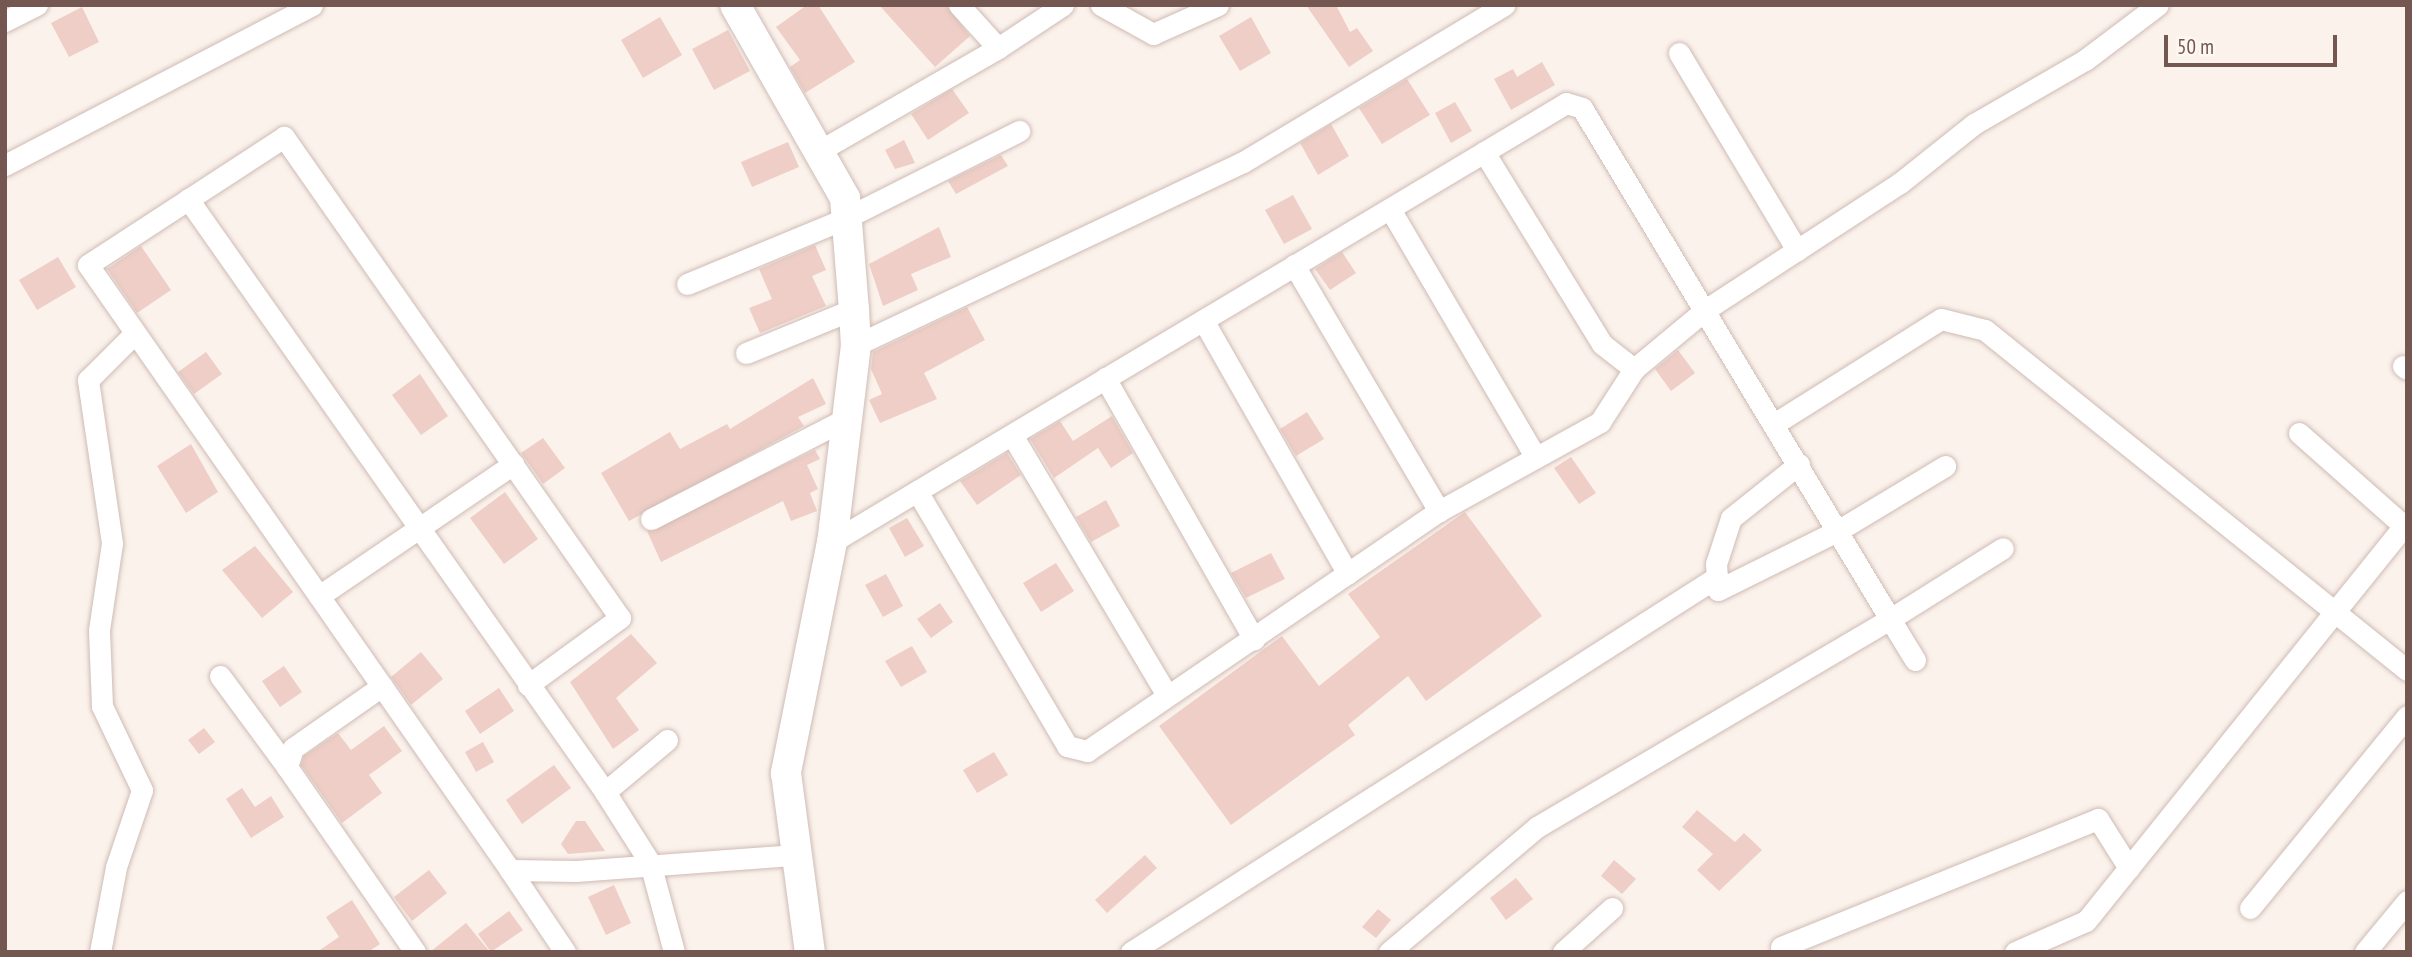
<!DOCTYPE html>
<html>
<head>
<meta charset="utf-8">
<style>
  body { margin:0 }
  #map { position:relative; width:2412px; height:957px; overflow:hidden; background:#fbf2ec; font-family:"PT Sans Narrow",sans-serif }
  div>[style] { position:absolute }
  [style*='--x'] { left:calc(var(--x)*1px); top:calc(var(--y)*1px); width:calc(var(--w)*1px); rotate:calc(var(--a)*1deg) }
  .building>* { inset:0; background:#eecec6 }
  .roads { filter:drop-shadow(0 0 2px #cfbbb4) drop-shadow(0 0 2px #cfbbb4) }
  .street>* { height:21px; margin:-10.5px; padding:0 10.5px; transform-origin:10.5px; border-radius:10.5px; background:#fff }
  .secondary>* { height:30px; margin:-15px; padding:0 15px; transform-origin:15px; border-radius:15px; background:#fff }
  span { translate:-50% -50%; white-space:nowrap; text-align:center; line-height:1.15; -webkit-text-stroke:6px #fef7f2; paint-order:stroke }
  .frame { position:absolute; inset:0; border:7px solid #745750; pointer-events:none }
  .scale { position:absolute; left:2164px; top:35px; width:173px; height:32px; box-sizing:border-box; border:4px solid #745750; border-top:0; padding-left:9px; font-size:21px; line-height:24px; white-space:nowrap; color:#745750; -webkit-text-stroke:5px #fef7f2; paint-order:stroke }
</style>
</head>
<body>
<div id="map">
  <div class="building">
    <i style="clip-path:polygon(807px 5px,818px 5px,855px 62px,805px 93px,790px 67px,800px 60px,776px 27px)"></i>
    <i style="clip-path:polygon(879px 5px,946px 5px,970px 36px,935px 67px)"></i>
    <i style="clip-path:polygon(1306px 5px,1336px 5px,1350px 32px,1357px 28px,1373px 51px,1349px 67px)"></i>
    <i style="clip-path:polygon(82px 7px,99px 42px,69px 57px,51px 23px)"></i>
    <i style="clip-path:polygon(660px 17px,682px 55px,643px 78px,621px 40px)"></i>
    <i style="clip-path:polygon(1251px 17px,1271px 53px,1240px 71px,1219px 36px)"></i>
    <i style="clip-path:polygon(728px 30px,750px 71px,714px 90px,692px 49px)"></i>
    <i style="clip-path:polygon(1542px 62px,1555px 85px,1511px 110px,1494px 79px,1513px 69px,1517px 77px)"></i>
    <i style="clip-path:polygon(1407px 79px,1430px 115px,1382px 144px,1359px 108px)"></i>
    <i style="clip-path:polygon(952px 89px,969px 113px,928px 140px,911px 114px)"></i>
    <i style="clip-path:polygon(1455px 102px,1472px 131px,1451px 143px,1435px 113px)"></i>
    <i style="clip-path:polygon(1331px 124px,1349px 156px,1318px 175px,1300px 143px)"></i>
    <i style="clip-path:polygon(904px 140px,915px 163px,895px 169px,885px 150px)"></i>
    <i style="clip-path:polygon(788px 142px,799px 167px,752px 187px,741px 162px)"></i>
    <i style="clip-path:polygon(1001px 155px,1008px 166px,956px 194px,948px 181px)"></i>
    <i style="clip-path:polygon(1293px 195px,1312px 229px,1284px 244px,1265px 210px)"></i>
    <i style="clip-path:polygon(939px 227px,951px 257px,911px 274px,918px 290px,883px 306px,869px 264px)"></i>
    <i style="clip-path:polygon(815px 245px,826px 270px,812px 276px,826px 306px,760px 333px,749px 308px,772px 299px,759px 269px)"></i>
    <i style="clip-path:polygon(141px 246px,171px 290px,137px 313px,107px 269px)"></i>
    <i style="clip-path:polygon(1342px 252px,1356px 273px,1330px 290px,1315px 269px)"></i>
    <i style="clip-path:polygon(58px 257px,76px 287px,37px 310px,19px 280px)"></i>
    <i style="clip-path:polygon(967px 307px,985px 340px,924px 373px,937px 399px,880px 423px,869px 400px,882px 394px,871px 369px,873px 352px)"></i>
    <i style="clip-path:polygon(1678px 350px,1695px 373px,1671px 391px,1655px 369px)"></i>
    <i style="clip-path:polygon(206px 352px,222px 374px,194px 394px,178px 372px)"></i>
    <i style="clip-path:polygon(420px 374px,448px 416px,421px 435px,392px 395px)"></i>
    <i style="clip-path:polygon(813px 378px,826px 404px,798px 417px,804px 426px,629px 521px,601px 473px,670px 432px,680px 449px,727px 424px,730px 429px)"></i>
    <i style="clip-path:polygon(1307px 412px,1324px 439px,1296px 456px,1280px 429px)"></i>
    <i style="clip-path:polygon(1112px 416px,1133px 453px,1111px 468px,1098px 448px,1054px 478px,1030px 439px,1060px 421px,1073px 441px)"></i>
    <i style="clip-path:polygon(543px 438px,565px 468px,543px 484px,521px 453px)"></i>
    <i style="clip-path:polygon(191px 444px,218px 492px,186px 513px,157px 466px)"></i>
    <i style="clip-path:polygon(815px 450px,820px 459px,807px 465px,818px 489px,810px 493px,817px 511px,791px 521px,783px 501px,661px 562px,647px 531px)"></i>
    <i style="clip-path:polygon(1007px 453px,1021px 475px,977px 505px,960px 481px)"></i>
    <i style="clip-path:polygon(1571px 457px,1596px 493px,1579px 504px,1554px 468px)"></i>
    <i style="clip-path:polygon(505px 492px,538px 539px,504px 564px,470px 518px)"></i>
    <i style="clip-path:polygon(1106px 500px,1120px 526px,1091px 542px,1076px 517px)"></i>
    <i style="clip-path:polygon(1465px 512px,1542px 616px,1426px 701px,1408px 676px,1348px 725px,1355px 735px,1231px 825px,1159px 726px,1282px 636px,1319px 686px,1380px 637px,1348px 594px)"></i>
    <i style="clip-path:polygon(907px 518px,924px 546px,905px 557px,889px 528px)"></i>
    <i style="clip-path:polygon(255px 546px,293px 592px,262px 618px,222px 570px)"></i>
    <i style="clip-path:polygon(1271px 553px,1285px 579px,1246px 598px,1231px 573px)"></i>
    <i style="clip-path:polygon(1056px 563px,1074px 591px,1041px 612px,1023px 583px)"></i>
    <i style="clip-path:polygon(886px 574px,903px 606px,883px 617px,865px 585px)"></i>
    <i style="clip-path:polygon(940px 603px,953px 622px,931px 638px,917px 619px)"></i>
    <i style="clip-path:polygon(631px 634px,657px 663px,616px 698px,639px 730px,613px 749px,570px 682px)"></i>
    <i style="clip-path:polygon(912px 646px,927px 672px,901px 687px,885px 661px)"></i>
    <i style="clip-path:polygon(421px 652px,443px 679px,411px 705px,391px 677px)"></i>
    <i style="clip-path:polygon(284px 666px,302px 692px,280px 707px,262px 681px)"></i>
    <i style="clip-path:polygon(499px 688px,514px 711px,480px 734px,465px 711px)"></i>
    <i style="clip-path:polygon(384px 726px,402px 751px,369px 775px,382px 793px,342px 823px,301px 765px,304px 756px,338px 733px,351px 750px)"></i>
    <i style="clip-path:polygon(204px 728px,215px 742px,199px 754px,188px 740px)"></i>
    <i style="clip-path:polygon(483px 742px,494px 762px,476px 772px,465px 752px)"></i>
    <i style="clip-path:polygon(994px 752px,1008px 775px,977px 793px,963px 770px)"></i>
    <i style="clip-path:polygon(554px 765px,571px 788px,522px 824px,506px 800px)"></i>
    <i style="clip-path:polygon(242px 788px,255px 807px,271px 796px,284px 817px,251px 838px,226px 799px)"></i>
    <i style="clip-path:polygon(1697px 810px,1735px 842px,1744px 833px,1762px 850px,1719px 891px,1697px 870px,1713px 854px,1682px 827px)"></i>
    <i style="clip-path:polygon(576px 821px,585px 821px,605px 851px,568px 854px,561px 844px)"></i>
    <i style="clip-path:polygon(1145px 855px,1157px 868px,1107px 913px,1095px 900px)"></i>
    <i style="clip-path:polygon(1614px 860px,1636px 879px,1622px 894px,1601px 876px)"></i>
    <i style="clip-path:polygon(429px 870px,447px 893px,412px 921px,394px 897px)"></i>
    <i style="clip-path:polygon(1516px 878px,1533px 899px,1506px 920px,1490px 898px)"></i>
    <i style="clip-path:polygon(614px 885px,631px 923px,606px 935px,588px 897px)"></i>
    <i style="clip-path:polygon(352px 900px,380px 944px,368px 952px,317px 952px,339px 937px,326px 917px)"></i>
    <i style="clip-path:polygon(1378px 909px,1391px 920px,1376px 938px,1362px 927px)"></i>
    <i style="clip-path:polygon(509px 911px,523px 930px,491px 952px,478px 934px)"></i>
    <i style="clip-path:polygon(466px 923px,490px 952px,430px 952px)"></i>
  </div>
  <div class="roads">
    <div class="street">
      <i style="--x:1101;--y:5;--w:60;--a:29.1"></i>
      <i style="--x:1153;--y:34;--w:71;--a:-24"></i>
      <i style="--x:5;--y:21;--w:36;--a:-27"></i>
      <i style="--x:998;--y:48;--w:78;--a:-33.5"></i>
      <i style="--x:1679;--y:53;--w:230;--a:59.1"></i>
      <i style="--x:819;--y:151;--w:207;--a:-29.9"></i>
      <i style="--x:998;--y:48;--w:58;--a:-132.2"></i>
      <i style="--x:1484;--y:152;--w:225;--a:58.4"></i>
      <i style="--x:1602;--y:344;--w:41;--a:38"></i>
      <i style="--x:5;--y:165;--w:346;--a:-27.5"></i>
      <i style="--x:188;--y:199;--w:725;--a:54.88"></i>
      <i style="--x:605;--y:792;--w:84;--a:57.6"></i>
      <i style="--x:650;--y:863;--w:92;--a:74.9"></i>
      <i style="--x:1390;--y:209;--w:286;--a:59.6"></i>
      <i style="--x:1294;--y:265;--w:286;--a:59.5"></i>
      <i style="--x:687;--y:284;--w:172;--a:-22.5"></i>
      <i style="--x:846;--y:218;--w:194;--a:-26.7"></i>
      <i style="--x:1203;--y:320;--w:292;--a:60.3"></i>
      <i style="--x:856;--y:345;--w:428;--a:-25.3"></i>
      <i style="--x:1243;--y:162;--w:305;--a:-31"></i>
      <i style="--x:746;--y:353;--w:117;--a:-22.2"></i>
      <i style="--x:2403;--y:366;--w:5;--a:37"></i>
      <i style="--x:1105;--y:378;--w:301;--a:60.3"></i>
      <i style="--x:1774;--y:424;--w:197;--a:-32.2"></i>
      <i style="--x:1941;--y:319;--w:45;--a:14"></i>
      <i style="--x:1985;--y:330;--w:542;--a:38.86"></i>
      <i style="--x:2299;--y:433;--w:140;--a:41.5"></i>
      <i style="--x:1012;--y:435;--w:303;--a:59.2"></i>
      <i style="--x:1799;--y:464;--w:87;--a:141.5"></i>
      <i style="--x:1731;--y:518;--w:48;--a:108.1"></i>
      <i style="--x:1716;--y:564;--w:26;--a:86"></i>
      <i style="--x:1718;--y:590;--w:135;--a:-26.4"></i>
      <i style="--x:1839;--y:530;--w:124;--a:-31.1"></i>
      <i style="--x:917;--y:491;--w:296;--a:59.5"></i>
      <i style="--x:1067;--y:746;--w:21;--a:14"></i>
      <i style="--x:1087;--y:751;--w:426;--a:-34.3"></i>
      <i style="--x:1439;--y:511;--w:184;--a:-28.9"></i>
      <i style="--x:1600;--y:422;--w:63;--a:-57.3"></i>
      <i style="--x:1634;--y:369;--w:92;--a:-39.7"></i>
      <i style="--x:1705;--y:310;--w:233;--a:-33.1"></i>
      <i style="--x:1900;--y:183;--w:95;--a:-38.6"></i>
      <i style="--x:1974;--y:124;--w:128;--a:-30"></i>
      <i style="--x:2085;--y:60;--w:91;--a:-37"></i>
      <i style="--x:651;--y:519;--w:215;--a:-27.2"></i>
      <i style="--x:832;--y:542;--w:855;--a:-30.88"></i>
      <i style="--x:1566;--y:103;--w:17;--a:17"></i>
      <i style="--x:1582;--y:108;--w:597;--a:58.92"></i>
      <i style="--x:1890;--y:619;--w:410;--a:149.5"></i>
      <i style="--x:1537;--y:827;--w:194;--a:139.8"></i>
      <i style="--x:319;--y:596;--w:235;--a:-34.2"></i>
      <i style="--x:1915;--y:660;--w:48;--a:-121.4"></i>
      <i style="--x:1890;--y:619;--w:133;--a:-32.1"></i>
      <i style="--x:220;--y:676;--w:113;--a:53.6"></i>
      <i style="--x:528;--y:685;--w:114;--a:-36.1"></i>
      <i style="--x:620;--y:618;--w:587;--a:-124.94"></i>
      <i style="--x:284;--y:137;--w:234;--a:146.9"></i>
      <i style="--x:88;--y:265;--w:738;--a:55.1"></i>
      <i style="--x:510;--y:870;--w:66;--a:0.9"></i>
      <i style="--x:576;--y:871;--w:220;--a:-4.2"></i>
      <i style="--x:382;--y:686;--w:108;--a:145.1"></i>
      <i style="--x:293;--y:748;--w:20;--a:108"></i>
      <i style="--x:287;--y:767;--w:225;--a:55.3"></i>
      <i style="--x:605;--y:792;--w:81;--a:-40"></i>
      <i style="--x:510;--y:870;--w:99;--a:56.1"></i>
      <i style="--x:2250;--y:908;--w:248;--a:-50.7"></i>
      <i style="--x:1781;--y:947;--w:342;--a:-22"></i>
      <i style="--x:2098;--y:819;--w:58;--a:57.7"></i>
      <i style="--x:100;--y:952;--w:86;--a:-79.3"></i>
      <i style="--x:116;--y:867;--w:81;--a:-71.3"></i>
      <i style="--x:142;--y:790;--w:93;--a:-115.5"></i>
      <i style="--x:102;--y:706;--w:76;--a:-92.3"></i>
      <i style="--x:99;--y:630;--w:88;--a:-81.5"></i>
      <i style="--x:112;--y:543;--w:165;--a:-98.4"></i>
      <i style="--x:88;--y:380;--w:66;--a:-45"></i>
      <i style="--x:1131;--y:952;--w:696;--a:-32.62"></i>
      <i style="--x:1563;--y:952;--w:66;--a:-41.9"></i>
      <i style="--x:2015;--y:952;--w:77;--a:-23.6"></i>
      <i style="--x:2086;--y:921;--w:512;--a:-51.18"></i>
      <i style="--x:2365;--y:952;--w:66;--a:-50.5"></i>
    </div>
    <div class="secondary">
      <i style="--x:735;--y:5;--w:222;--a:60.3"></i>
      <i style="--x:845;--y:198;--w:111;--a:85.4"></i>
      <i style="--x:854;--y:309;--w:36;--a:87"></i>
      <i style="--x:856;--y:345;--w:198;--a:96.9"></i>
      <i style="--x:832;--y:542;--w:236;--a:101.3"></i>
      <i style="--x:786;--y:773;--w:181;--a:82.4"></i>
    </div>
  </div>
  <div class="frame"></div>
  <div class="scale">50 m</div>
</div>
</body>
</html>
